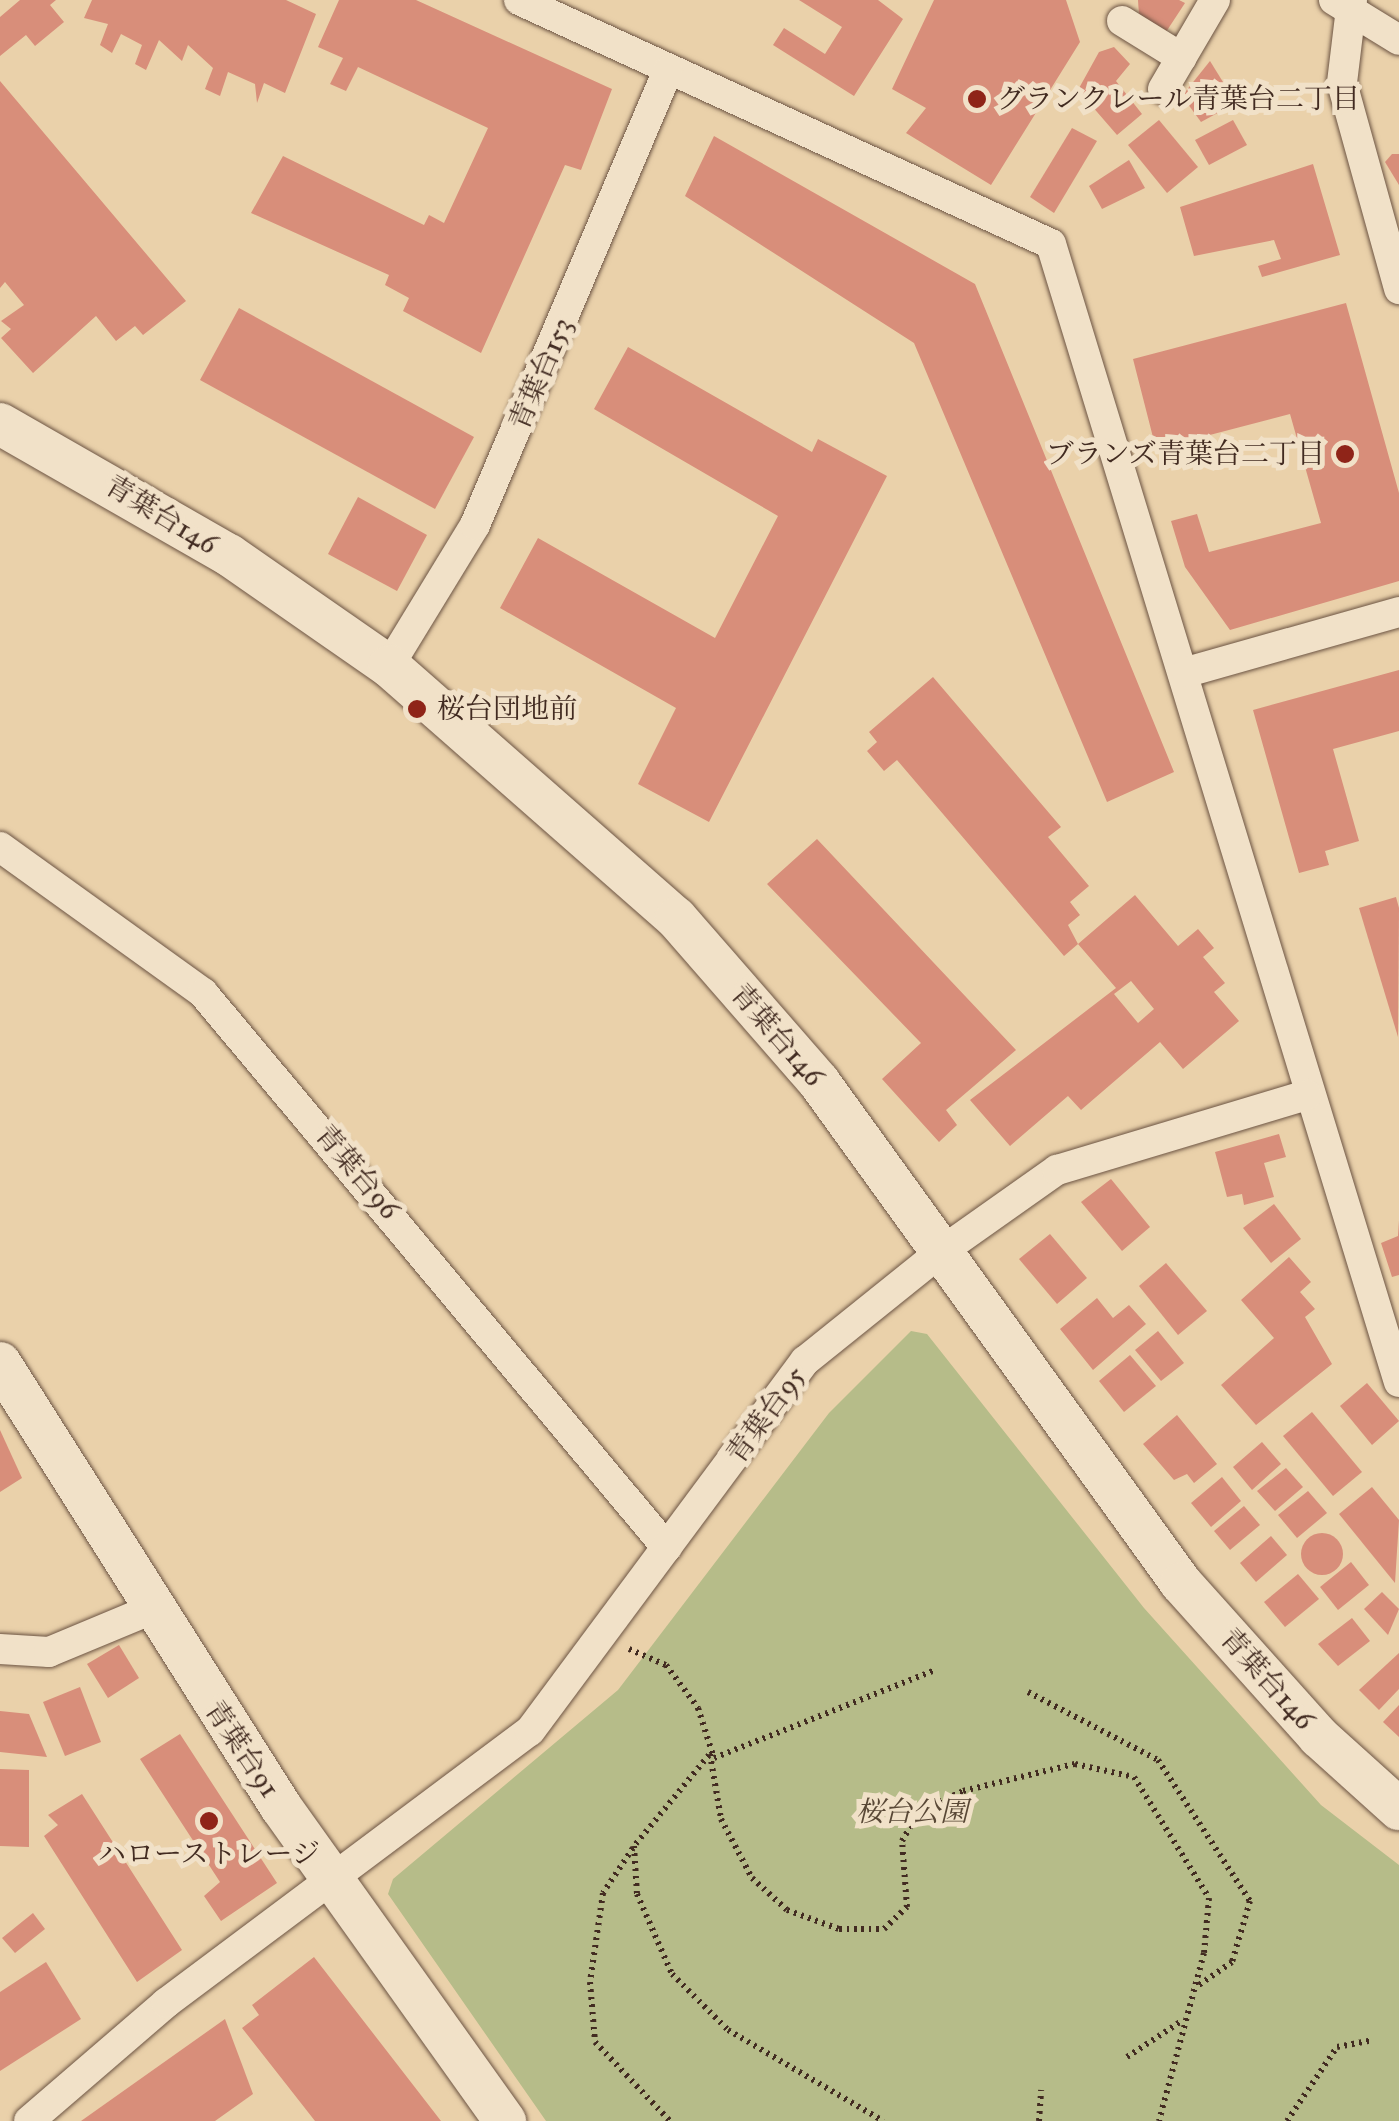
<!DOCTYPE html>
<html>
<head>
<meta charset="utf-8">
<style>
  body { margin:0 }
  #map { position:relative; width:1399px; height:2121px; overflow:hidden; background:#ead1aa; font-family:"IM FELL Great Primer","Noto Serif JP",serif }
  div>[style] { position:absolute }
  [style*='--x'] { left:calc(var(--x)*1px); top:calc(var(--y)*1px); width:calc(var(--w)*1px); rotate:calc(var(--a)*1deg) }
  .green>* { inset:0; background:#b6bc89 }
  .building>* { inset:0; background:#d88e7a }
  .round { border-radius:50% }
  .path>* { height:6px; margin-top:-3px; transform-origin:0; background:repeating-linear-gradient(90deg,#422b21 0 2.5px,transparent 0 7.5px) }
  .roads { filter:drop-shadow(0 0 2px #6c5443) drop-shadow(0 0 2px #6c5443) }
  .street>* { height:30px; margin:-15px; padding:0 15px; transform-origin:15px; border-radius:15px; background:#f1e1c8 }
  .secondary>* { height:42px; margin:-21px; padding:0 21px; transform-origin:21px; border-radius:21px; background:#f1e1c8 }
  .dots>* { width:28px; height:28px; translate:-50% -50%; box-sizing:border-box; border:5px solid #f1e1c8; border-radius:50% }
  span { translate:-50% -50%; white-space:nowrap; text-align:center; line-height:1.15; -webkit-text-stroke:10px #f1e1c8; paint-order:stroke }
  .poi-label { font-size:28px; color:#422b21 }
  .left { translate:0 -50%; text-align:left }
  .right { translate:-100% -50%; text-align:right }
  .street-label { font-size:28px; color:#422b21 }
  .park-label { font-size:28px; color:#594836; font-style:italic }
</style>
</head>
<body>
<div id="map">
  <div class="green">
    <i style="clip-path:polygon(911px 1331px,927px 1334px,1144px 1608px,1321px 1805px,1399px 1865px,1399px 2121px,546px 2121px,388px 1894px,393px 1879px,618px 1690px,829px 1413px)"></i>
  </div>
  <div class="building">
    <i style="clip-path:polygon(20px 0,56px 0,50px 5px,64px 22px,35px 46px,26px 35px,0 56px,0 17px)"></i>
    <i style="clip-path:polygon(92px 0,286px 0,316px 14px,285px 93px,264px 83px,257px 103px,255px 84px,228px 72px,220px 96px,205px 89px,213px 68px,188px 45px,182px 61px,159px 40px,146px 70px,135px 64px,142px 45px,121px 34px,112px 53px,100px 45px,108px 24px,84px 18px)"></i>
    <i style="clip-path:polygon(339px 0,416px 0,612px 89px,581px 170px,565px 165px,481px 353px,403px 311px,409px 298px,385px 285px,389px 275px,251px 213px,283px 156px,424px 225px,429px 215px,444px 223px,488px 128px,358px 67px,346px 91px,330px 84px,343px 58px,318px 47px)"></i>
    <i style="clip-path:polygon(799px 0,878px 0,903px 19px,854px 96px,773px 45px,784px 28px,825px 54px,842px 27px)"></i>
    <i style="clip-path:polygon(934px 0,1066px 0,1080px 42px,991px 185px,906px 133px,926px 108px,892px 89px)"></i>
    <i style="clip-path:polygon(1138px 0,1179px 0,1185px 3px,1166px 32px,1139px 15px)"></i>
    <i style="clip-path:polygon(1114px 47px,1130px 64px,1116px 81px,1142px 114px,1117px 135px,1078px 90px,1099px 52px)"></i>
    <i style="clip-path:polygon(1210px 61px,1236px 103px,1201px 122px,1182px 96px)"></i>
    <i style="clip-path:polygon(0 81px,186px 301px,143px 335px,135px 326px,116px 341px,96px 316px,33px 373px,1px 338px,11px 329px,1px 321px,24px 305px,5px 282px,0 288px)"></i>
    <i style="clip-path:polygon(1159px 120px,1198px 167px,1167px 193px,1128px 145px)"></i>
    <i style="clip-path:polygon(1233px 120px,1247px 145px,1209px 165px,1195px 140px)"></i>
    <i style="clip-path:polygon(1072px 128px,1097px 141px,1054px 213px,1030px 197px)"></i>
    <i style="clip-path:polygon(714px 136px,975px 284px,1174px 772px,1107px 802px,914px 343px,685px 196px)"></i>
    <i style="clip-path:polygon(1392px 154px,1399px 154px,1399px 185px,1385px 162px)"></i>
    <i style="clip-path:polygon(1129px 160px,1145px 188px,1102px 209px,1089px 186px)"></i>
    <i style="clip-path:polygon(1313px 164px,1340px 255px,1262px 277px,1258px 266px,1281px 259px,1274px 240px,1194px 256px,1180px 207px)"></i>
    <i style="clip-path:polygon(1346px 303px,1399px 493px,1399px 581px,1230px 630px,1185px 567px,1171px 521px,1197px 514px,1209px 552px,1321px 523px,1290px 414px,1156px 449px,1133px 359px)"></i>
    <i style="clip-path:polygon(239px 308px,474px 437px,435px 509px,200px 380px)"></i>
    <i style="clip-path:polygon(628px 347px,812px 452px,818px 439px,887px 476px,709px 822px,638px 784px,676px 708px,500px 608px,538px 538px,715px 638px,778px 516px,594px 409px)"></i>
    <i style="clip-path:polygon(358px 497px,427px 535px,397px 591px,328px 554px)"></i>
    <i style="clip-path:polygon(1399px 670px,1399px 731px,1333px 749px,1359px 841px,1325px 851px,1329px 865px,1299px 873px,1253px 710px)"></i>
    <i style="clip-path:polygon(933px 677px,1061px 827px,1048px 837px,1089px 886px,1070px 902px,1080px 915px,1068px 925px,1078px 944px,1064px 956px,897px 760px,884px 771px,867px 751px,877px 742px,869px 732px)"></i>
    <i style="clip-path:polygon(817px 839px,1016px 1050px,946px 1110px,957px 1125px,939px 1142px,882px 1079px,921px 1043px,767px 884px)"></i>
    <i style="clip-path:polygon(evenodd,1135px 895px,1178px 946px,1198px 929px,1214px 948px,1203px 957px,1225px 983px,1214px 992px,1239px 1021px,1183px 1069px,1160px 1042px,1081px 1110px,1068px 1096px,1010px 1146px,970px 1100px,1116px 988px,1078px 944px,1135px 895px,1131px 981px,1154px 1009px,1138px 1023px,1114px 994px,1131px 981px)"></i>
    <i style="clip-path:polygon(1396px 897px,1399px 908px,1398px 1037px,1359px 908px)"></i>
    <i style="clip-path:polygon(1279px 1134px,1286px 1157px,1264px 1163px,1274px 1197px,1244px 1205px,1242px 1194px,1227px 1197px,1215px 1152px)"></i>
    <i style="clip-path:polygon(1111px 1179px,1150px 1227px,1122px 1251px,1081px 1202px)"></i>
    <i style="clip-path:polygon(1274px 1204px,1301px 1239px,1271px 1263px,1243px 1228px)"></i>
    <i style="clip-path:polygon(1399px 1220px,1399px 1275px,1392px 1277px,1381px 1243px,1398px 1236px)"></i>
    <i style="clip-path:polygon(1050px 1234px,1087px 1278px,1057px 1304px,1019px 1259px)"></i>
    <i style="clip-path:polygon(1289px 1257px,1311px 1282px,1300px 1292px,1315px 1309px,1305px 1317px,1332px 1364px,1256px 1425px,1221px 1385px,1274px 1338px,1241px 1300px)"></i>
    <i style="clip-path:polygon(1166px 1263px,1207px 1311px,1178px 1335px,1139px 1286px)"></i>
    <i style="clip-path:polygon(1097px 1298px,1113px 1318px,1129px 1305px,1146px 1324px,1093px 1370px,1060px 1329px)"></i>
    <i style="clip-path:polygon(1158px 1331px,1184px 1363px,1161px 1381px,1135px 1350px)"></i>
    <i style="clip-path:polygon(1130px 1355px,1156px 1386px,1124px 1412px,1099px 1381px)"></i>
    <i style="clip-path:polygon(1367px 1383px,1399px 1421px,1372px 1445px,1340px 1406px)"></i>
    <i style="clip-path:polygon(1312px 1412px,1362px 1472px,1333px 1496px,1283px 1436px)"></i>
    <i style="clip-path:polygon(1177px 1415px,1217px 1464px,1194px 1483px,1187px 1474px,1174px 1480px,1143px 1444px)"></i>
    <i style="clip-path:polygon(0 1430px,22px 1478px,0 1492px)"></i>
    <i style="clip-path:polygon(1262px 1442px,1281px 1464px,1252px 1490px,1233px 1467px)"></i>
    <i style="clip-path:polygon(1286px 1468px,1303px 1487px,1275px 1511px,1257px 1491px)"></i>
    <i style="clip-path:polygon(1222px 1477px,1241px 1501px,1211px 1527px,1191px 1503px)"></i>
    <i style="clip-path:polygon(1372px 1487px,1399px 1520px,1395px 1583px,1339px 1514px)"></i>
    <i style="clip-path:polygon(1308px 1491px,1327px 1513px,1297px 1538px,1278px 1515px)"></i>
    <i style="clip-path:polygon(1244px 1506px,1260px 1525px,1230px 1550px,1214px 1531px)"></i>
    <i class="round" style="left:1301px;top:1533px;width:42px;height:42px"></i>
    <i style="clip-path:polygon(1271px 1536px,1287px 1555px,1256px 1582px,1240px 1563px)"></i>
    <i style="clip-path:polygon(1351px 1562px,1369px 1585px,1338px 1610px,1320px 1587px)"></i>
    <i style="clip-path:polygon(1298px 1574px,1319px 1599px,1285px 1627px,1264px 1602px)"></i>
    <i style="clip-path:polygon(1382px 1592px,1399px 1609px,1388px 1635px,1364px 1609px)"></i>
    <i style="clip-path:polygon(1352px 1618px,1370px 1641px,1338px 1666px,1318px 1644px)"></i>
    <i style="clip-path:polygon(119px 1645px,139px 1678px,108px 1698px,87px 1664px)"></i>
    <i style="clip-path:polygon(1399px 1653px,1399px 1689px,1379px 1710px,1359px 1690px)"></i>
    <i style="clip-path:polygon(80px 1687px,101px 1742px,65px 1756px,43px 1702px)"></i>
    <i style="clip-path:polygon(1399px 1705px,1399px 1737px,1383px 1722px)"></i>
    <i style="clip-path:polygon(0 1711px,29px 1714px,47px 1757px,0 1752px)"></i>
    <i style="clip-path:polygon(180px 1734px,277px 1883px,221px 1921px,204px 1896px,220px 1882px,140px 1759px)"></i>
    <i style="clip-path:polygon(0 1769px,29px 1770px,29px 1847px,0 1846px)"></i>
    <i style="clip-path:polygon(82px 1794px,182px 1950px,137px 1982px,44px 1836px,58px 1825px,48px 1815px)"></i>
    <i style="clip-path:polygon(33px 1913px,45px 1929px,15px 1953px,2px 1938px)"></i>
    <i style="clip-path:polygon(314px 1957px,441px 2121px,315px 2121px,242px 2028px,259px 2015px,252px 2005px)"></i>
    <i style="clip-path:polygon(46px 1962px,81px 2019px,0 2071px,0 1992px)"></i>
    <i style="clip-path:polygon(225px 2019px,253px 2094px,215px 2121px,81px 2121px)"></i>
  </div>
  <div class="path">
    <i style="--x:629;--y:1649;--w:40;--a:23.4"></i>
    <i style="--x:666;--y:1665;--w:54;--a:53.3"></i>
    <i style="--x:698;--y:1708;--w:52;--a:72.3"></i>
    <i style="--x:714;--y:1758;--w:236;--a:-21.7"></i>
    <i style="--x:1028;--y:1692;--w:147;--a:27.6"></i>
    <i style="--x:1158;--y:1760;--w:168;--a:56.9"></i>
    <i style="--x:1250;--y:1901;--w:64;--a:106.4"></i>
    <i style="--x:1232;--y:1962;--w:44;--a:145.2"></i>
    <i style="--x:710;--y:1754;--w:66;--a:80.4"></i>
    <i style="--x:721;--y:1819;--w:67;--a:62.3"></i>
    <i style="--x:752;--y:1878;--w:47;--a:42.4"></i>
    <i style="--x:787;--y:1910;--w:55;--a:20.1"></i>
    <i style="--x:839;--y:1929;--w:45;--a:0"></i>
    <i style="--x:884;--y:1929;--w:32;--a:-44"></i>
    <i style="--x:907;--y:1907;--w:66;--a:-94.3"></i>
    <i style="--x:902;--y:1841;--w:34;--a:-60"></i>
    <i style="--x:919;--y:1811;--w:48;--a:-24.4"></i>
    <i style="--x:963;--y:1791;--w:115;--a:-13.6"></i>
    <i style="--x:1075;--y:1764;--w:60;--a:12.4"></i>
    <i style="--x:1134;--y:1777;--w:142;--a:58.2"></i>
    <i style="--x:1209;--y:1898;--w:55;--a:95.2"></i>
    <i style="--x:1204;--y:1953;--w:174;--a:105"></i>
    <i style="--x:709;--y:1755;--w:118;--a:129.5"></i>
    <i style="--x:634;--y:1846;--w:48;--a:86.4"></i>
    <i style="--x:637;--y:1894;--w:87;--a:66.4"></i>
    <i style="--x:672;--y:1974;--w:79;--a:45"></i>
    <i style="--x:728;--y:2030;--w:180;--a:30.4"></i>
    <i style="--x:633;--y:1848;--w:54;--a:123.7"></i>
    <i style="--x:603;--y:1893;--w:90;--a:98.3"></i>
    <i style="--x:590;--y:1982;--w:60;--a:85.2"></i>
    <i style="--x:595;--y:2042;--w:109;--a:46.5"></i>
    <i style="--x:1127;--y:2057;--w:64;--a:-33.4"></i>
    <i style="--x:1039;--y:2121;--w:31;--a:-86"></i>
    <i style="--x:1287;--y:2121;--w:89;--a:-56"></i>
    <i style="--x:1337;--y:2047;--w:37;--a:-11"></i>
  </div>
  <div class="roads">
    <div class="street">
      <i style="--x:519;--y:0;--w:585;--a:24.64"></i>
      <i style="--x:1051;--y:244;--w:1190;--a:73"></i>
      <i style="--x:1334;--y:0;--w:76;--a:31.6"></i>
      <i style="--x:1352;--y:0;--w:84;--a:96.9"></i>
      <i style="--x:1342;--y:83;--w:214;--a:74.5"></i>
      <i style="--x:1122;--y:21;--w:70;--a:31.7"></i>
      <i style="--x:1163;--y:89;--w:103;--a:-59.7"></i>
      <i style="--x:389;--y:666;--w:165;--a:-58.6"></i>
      <i style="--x:475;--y:525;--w:493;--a:-67"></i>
      <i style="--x:1187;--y:672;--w:220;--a:-15.8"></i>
      <i style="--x:0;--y:847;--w:250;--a:35.7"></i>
      <i style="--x:203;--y:993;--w:723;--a:50.1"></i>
      <i style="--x:0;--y:1649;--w:49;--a:3.5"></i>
      <i style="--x:49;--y:1652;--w:109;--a:-22.6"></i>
      <i style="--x:29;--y:2121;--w:181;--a:-40.7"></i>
      <i style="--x:166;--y:2003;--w:454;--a:-36.8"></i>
      <i style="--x:530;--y:1731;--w:461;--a:-53.4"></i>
      <i style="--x:805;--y:1361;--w:176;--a:-38.8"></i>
      <i style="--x:942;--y:1251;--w:141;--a:-35.2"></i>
      <i style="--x:1057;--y:1170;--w:261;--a:-16.7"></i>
    </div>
    <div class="secondary">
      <i style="--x:0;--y:424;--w:264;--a:29.8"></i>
      <i style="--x:229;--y:555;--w:195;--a:34.8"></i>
      <i style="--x:389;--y:666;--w:382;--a:41.3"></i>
      <i style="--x:676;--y:918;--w:218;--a:48.9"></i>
      <i style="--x:819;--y:1082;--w:618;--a:54.15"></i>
      <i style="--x:1181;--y:1583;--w:207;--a:48.1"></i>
      <i style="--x:1319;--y:1737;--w:108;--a:42"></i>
      <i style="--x:0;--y:1363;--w:525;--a:57.67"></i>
      <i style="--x:281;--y:1807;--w:386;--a:54.5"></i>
    </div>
  </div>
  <div class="dots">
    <i style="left:977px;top:99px;background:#8f2418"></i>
    <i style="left:1345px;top:454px;background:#8f2418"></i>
    <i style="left:417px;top:709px;background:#8f2418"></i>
    <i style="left:209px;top:1821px;background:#8f2418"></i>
  </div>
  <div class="poi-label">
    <span class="left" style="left:997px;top:99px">グランクレール青葉台二丁目</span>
    <span class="right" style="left:1325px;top:454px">ブランズ青葉台二丁目</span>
    <span class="left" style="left:437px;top:709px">桜台団地前</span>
    <span style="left:209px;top:1854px">ハローストレージ</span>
  </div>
  <div class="street-label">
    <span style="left:541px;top:374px;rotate:-67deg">青葉台153</span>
    <span style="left:161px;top:515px;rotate:31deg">青葉台146</span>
    <span style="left:777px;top:1035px;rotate:49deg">青葉台146</span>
    <span style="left:357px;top:1172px;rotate:50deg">青葉台96</span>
    <span style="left:766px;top:1415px;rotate:-54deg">青葉台95</span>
    <span style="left:1267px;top:1679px;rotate:48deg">青葉台146</span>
    <span style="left:242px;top:1749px;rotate:56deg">青葉台91</span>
  </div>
  <div class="park-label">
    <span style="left:912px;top:1812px">桜台公園</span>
  </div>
</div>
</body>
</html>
